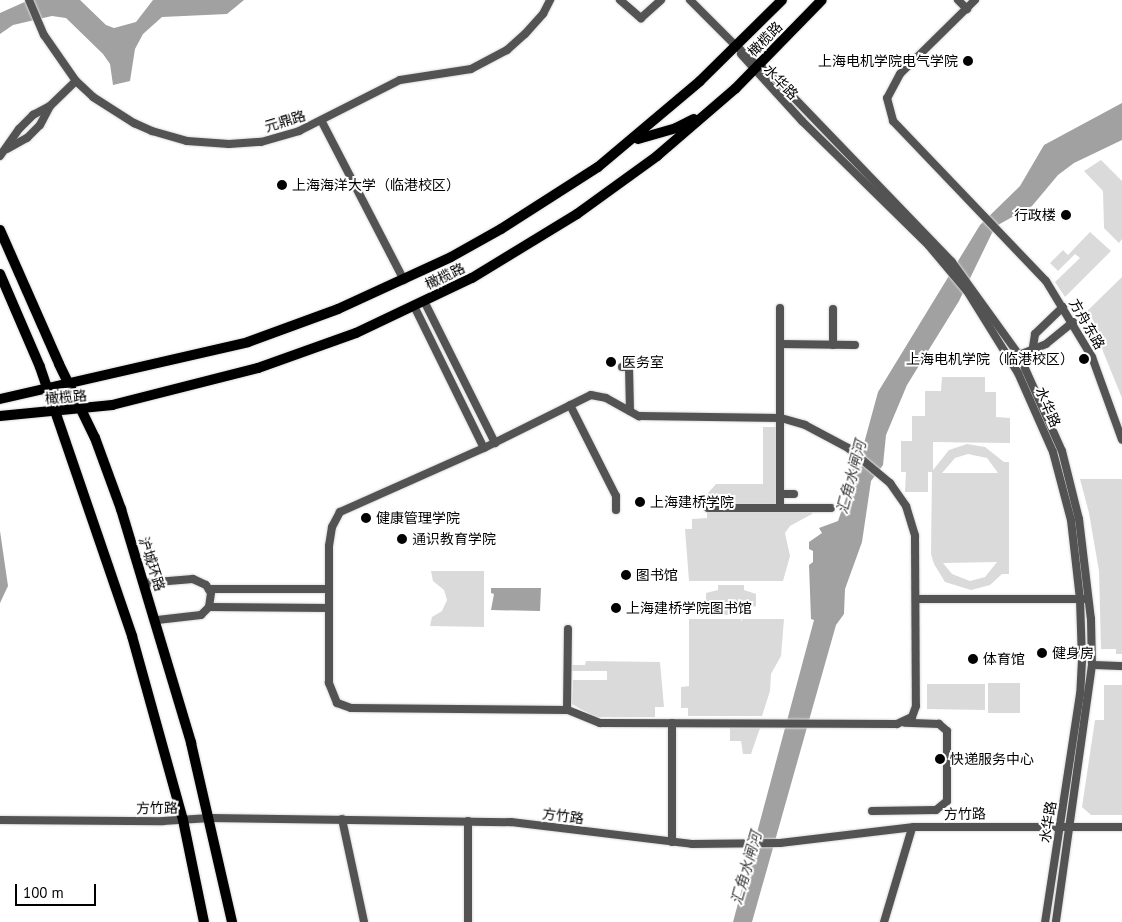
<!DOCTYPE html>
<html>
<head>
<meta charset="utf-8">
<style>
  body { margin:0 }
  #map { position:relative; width:1122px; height:922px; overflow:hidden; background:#fff; font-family:"PT Sans","Noto Sans SC",sans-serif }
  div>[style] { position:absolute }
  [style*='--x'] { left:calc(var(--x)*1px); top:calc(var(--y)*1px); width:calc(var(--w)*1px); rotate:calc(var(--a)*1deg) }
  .green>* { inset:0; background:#dadada }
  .water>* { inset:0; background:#a1a1a1 }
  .roads { filter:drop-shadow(0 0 1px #dbdbdb) drop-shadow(0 0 1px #dbdbdb) }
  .minor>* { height:8px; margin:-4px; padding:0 4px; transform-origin:4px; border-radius:4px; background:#535353 }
  .major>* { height:10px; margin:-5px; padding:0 5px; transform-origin:5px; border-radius:5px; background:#000 }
  .dots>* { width:14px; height:14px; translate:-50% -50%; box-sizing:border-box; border:2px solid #fff; border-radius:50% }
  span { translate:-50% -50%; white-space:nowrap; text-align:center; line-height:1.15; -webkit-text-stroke:4px #fff; paint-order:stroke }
  .street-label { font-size:14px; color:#000 }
  .poi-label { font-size:14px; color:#000 }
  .right { translate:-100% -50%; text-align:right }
  .left { translate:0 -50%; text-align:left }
  .water-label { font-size:15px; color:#424242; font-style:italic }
  .scale { position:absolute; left:15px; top:884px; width:81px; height:22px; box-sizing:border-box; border:2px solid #000; border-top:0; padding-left:6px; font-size:15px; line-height:18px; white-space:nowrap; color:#000; -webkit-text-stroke:4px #fff; paint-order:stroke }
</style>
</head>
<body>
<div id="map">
  <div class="green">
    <i style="clip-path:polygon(1101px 160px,1122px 181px,1122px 239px,1119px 243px,1104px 228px,1103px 191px,1084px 171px)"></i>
    <i style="clip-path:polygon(1090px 232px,1111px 251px,1065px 297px,1055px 282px,1080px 258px,1075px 254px,1058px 271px,1050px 263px,1063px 250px,1068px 255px)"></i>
    <i style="clip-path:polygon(1122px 277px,1122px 398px,1100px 344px,1081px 317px)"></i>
    <i style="clip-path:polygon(evenodd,942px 377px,985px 377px,985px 392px,996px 392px,996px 417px,1010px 418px,1010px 443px,933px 442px,933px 470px,949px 450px,967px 444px,985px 447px,1004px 462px,1009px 462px,1009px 574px,1002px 574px,990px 585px,971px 590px,945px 582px,934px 564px,931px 554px,932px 472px,928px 472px,928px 492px,905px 492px,906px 472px,901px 472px,901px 441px,912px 441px,912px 416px,925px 416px,925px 391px,941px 391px,942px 377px,968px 454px,987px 458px,998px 473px,942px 473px,955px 458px,968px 454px,942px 377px,997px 562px,985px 577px,970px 581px,952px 574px,943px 563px,997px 562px)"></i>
    <i style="clip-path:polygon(763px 427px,776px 427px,777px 504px,709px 505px,708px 493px,716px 484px,763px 484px)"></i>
    <i style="clip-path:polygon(1080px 479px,1122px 479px,1122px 654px,1116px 654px,1116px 649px,1101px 649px,1099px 571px,1089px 513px)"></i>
    <i style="clip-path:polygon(707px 510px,812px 510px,812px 514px,790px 526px,785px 533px,790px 556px,783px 581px,689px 581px,685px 529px,692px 529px,692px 519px,707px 518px)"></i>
    <i style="clip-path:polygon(431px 571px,484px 571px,484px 627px,430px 626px,432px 617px,442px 611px,447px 600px,444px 590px,433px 581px)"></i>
    <i style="clip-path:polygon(718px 585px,744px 585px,744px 590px,756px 594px,756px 606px,743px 610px,743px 615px,719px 615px,719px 610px,709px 610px,706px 607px,706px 593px,718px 590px)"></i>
    <i style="clip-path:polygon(689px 619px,784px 619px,781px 656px,771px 674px,770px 691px,762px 716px,688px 716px,688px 708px,681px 708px,681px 687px,689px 686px)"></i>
    <i style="clip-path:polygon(586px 661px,660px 662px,664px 707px,655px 707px,655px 717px,595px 717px,572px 704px,573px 680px,607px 680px,607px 671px,572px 671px,572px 665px,585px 665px)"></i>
    <i style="clip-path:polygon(988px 683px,1020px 683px,1020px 713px,988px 713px)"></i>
    <i style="clip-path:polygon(927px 684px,985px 684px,985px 710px,927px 709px)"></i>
    <i style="clip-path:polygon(1104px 685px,1122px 685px,1122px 815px,1091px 815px,1082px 807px,1095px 720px,1104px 720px)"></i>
    <i style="clip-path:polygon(730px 727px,760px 728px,751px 754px,743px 754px,741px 741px,730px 741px)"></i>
  </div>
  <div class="water">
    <i style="clip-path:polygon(29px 0,80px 0,106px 25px,114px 28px,136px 22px,153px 0,244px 0,227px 14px,162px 17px,143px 34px,135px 49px,130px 81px,113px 85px,110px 64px,103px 54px,66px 18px,52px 16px,13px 25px,0 34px,0 13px)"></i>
    <i style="clip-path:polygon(1122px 103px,1122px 140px,1074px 163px,1058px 175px,1032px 206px,998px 225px,992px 233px,959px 301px,907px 385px,886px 435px,883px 465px,871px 481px,862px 542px,845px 589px,844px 614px,836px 625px,752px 922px,733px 922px,814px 620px,811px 619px,809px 565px,813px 562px,813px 551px,809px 549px,809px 542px,822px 533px,819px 528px,838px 521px,847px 495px,850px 467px,863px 447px,878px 392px,980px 225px,1020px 186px,1044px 145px)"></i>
    <i style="clip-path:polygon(0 531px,8px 586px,0 603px)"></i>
    <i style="clip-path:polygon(491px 588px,541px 588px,540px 611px,491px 610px,494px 594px,491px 593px)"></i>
  </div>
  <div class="roads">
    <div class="minor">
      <i style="--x:29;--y:0;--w:38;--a:67"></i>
      <i style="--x:44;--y:35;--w:56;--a:55.2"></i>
      <i style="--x:76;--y:81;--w:23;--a:43"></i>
      <i style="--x:93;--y:97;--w:49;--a:32.4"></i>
      <i style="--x:134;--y:123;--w:20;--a:24"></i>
      <i style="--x:152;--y:131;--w:36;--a:16"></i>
      <i style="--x:187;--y:141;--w:42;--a:4.1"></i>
      <i style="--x:229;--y:144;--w:32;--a:-4"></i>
      <i style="--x:261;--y:142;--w:40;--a:-16"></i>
      <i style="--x:299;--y:131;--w:113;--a:-26.8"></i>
      <i style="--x:400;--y:80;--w:72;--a:-8.8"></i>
      <i style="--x:471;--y:69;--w:41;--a:-27.8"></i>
      <i style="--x:507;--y:50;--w:24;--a:-42"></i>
      <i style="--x:525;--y:34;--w:27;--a:-48"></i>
      <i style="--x:543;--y:14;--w:16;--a:-63"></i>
      <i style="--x:620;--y:0;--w:28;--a:41"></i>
      <i style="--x:641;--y:18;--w:27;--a:-42"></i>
      <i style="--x:690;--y:0;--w:65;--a:45"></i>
      <i style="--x:736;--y:46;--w:50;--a:39.4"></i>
      <i style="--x:775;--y:78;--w:255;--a:46.1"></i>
      <i style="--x:952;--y:262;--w:115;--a:54.2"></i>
      <i style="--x:1019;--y:355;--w:105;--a:65.9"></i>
      <i style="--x:1062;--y:451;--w:70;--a:76"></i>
      <i style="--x:1079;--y:519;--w:101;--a:83.2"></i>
      <i style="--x:1091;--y:619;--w:46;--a:88.8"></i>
      <i style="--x:1092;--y:665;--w:260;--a:98"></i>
      <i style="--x:958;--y:0;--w:13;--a:45"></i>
      <i style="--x:975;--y:0;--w:105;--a:135.4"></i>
      <i style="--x:900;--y:74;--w:27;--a:118"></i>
      <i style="--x:887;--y:98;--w:24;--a:75"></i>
      <i style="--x:893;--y:121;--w:221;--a:46.3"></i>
      <i style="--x:1046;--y:281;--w:89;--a:58.8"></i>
      <i style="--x:1092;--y:357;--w:88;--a:70.1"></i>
      <i style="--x:741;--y:54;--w:91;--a:47.7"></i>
      <i style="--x:802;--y:121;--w:178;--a:44.5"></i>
      <i style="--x:929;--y:246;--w:59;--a:49.8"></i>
      <i style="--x:967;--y:291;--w:97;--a:58.1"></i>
      <i style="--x:1018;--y:373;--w:86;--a:66.1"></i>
      <i style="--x:1053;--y:452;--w:70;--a:75.2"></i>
      <i style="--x:1071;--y:520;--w:80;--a:83.5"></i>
      <i style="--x:1080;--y:599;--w:61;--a:88.1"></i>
      <i style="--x:1082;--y:660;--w:34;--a:93"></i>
      <i style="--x:1080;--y:694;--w:231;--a:98.7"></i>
      <i style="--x:322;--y:122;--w:178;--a:62.6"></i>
      <i style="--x:7;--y:149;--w:23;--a:-29"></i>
      <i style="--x:27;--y:138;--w:18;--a:-45"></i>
      <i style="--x:40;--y:125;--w:21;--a:-62"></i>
      <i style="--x:0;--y:156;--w:33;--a:-55"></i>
      <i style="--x:19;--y:129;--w:20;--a:-45"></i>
      <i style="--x:33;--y:115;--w:19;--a:-28"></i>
      <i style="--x:50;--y:106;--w:36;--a:-44"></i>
      <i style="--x:424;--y:301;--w:159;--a:63.4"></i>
      <i style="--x:414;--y:306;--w:158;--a:63.8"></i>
      <i style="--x:780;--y:308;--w:200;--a:90"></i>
      <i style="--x:780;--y:344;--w:75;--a:0.8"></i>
      <i style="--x:833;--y:345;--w:36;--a:-90"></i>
      <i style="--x:1033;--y:347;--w:13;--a:-81"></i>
      <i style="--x:1035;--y:334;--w:39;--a:-44"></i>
      <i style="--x:1019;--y:355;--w:29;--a:-22"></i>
      <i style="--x:1046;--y:344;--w:35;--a:-39"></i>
      <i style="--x:622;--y:367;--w:7;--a:0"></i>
      <i style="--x:629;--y:367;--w:44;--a:88.7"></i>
      <i style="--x:591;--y:395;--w:15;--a:11"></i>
      <i style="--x:606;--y:398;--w:38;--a:29"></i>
      <i style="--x:639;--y:416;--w:142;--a:0.8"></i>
      <i style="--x:781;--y:418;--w:25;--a:16"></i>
      <i style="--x:805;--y:425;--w:49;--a:28.1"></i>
      <i style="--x:848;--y:448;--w:55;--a:39.8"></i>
      <i style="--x:890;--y:483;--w:28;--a:55"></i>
      <i style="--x:906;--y:506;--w:31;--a:73"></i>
      <i style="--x:915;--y:536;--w:170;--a:89.7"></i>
      <i style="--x:916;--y:706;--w:12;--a:110"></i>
      <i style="--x:912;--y:717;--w:17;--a:155"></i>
      <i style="--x:897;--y:724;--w:297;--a:-179.8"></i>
      <i style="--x:600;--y:723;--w:35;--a:-158"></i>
      <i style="--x:567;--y:710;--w:216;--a:-179.5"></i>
      <i style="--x:351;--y:708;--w:15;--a:-160"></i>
      <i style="--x:337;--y:703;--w:22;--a:-112"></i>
      <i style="--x:329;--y:683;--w:137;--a:-90"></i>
      <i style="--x:329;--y:546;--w:19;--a:-81"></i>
      <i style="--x:332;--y:527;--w:17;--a:-62"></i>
      <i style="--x:340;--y:512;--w:158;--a:-24"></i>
      <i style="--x:484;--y:448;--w:119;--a:-26.4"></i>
      <i style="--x:570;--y:405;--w:102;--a:63.2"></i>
      <i style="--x:616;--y:496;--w:14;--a:90"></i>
      <i style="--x:780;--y:494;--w:14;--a:0"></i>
      <i style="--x:708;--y:508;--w:123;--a:0"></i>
      <i style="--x:144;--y:583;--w:49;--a:-4.7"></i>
      <i style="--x:193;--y:579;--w:14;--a:25"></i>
      <i style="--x:206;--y:585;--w:9;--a:58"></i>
      <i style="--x:211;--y:593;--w:14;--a:98"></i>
      <i style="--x:209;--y:607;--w:11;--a:135"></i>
      <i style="--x:201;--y:615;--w:44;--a:173.5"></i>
      <i style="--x:209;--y:589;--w:120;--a:0"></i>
      <i style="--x:916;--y:599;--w:168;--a:0"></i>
      <i style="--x:209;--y:607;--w:120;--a:0.5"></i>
      <i style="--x:1092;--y:665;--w:30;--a:2"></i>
      <i style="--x:567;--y:710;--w:81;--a:-89.3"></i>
      <i style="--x:672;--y:723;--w:119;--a:90"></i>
      <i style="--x:872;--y:811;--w:64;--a:-0.9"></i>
      <i style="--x:936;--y:810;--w:14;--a:-39"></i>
      <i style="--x:947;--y:801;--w:70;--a:-90"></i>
      <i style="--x:947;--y:731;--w:11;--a:-139"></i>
      <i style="--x:939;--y:724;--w:34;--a:-178"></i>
      <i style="--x:342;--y:819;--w:105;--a:77.9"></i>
      <i style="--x:0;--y:820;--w:163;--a:0.4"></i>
      <i style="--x:163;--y:821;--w:47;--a:-3.7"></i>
      <i style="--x:210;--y:818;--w:301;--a:0.8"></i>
      <i style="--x:511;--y:822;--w:182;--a:6.9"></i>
      <i style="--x:692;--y:844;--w:88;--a:-0.7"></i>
      <i style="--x:780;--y:843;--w:135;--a:-6.8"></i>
      <i style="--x:914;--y:827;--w:208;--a:0"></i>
      <i style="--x:468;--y:821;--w:101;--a:90"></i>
      <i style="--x:884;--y:922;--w:98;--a:-73.4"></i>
    </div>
    <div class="major">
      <i style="--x:638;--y:139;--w:40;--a:-16"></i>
      <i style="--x:676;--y:128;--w:20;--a:-27"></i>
      <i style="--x:0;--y:230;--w:146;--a:66.2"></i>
      <i style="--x:59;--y:364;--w:82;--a:64.1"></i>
      <i style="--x:95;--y:438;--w:76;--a:69.9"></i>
      <i style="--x:121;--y:509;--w:244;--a:73.3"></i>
      <i style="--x:191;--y:743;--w:184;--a:77.1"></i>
      <i style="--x:0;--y:274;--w:101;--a:66.7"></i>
      <i style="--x:40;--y:367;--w:284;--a:71.1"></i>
      <i style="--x:132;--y:636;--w:191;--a:74.5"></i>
      <i style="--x:183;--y:820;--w:104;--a:78.4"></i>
      <i style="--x:0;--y:399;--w:254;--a:-12.9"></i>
      <i style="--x:248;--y:342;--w:96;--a:-20.1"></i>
      <i style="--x:338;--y:309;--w:124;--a:-24.7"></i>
      <i style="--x:451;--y:257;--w:57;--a:-29.2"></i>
      <i style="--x:501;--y:229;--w:115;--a:-32.6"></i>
      <i style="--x:598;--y:167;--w:133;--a:-40.1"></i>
      <i style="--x:700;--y:81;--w:115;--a:-44.6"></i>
      <i style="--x:0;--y:416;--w:113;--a:-5.6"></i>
      <i style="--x:112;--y:405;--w:151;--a:-14.2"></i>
      <i style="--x:258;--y:368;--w:104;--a:-19.7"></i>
      <i style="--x:356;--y:333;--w:128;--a:-25.4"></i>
      <i style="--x:472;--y:278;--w:123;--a:-31.4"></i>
      <i style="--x:577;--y:214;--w:99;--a:-35.9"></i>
      <i style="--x:657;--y:156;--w:103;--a:-40.7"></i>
      <i style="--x:735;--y:89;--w:124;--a:-45.7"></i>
    </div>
  </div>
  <div class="dots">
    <i style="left:968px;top:61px;background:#000"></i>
    <i style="left:282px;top:185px;background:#000"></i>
    <i style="left:1066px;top:215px;background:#000"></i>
    <i style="left:1084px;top:359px;background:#000"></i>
    <i style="left:611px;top:362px;background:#000"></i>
    <i style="left:640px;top:502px;background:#000"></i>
    <i style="left:366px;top:518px;background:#000"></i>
    <i style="left:402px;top:539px;background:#000"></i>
    <i style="left:626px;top:575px;background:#000"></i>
    <i style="left:616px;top:608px;background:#000"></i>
    <i style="left:1042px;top:653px;background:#000"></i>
    <i style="left:973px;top:659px;background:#000"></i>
    <i style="left:940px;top:759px;background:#000"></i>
  </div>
  <div class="street-label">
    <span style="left:765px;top:39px;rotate:-46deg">橄榄路</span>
    <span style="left:781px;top:82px;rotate:46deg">水华路</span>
    <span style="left:285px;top:121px;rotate:-17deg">元鼎路</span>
    <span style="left:445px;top:276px;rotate:-26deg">橄榄路</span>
    <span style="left:1087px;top:324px;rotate:60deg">方舟东路</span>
    <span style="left:66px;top:397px;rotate:-5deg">橄榄路</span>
    <span style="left:1048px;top:407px;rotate:67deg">水华路</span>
    <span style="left:152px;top:564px;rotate:72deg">沪城环路</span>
    <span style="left:157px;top:808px;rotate:-1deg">方竹路</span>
    <span style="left:965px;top:814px;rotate:-1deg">方竹路</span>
    <span style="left:563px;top:816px;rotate:7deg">方竹路</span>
    <span style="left:1048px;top:822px;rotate:-81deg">水华路</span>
  </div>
  <div class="poi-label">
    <span class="right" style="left:958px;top:61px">上海电机学院电气学院</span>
    <span class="left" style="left:292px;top:185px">上海海洋大学（临港校区）</span>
    <span class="right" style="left:1056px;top:215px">行政楼</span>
    <span class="right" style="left:1074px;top:359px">上海电机学院（临港校区）</span>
    <span class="left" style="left:622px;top:362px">医务室</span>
    <span class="left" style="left:650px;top:502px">上海建桥学院</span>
    <span class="left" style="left:376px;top:518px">健康管理学院</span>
    <span class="left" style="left:412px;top:539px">通识教育学院</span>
    <span class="left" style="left:636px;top:575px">图书馆</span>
    <span class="left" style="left:626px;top:608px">上海建桥学院图书馆</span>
    <span class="left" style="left:1052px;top:653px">健身房</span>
    <span class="left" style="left:983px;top:659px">体育馆</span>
    <span class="left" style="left:950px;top:759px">快递服务中心</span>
  </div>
  <div class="water-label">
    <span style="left:851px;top:477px;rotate:-75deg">汇角水闸河</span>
    <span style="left:746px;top:868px;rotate:-74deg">汇角水闸河</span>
  </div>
  <div class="scale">100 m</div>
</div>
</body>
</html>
